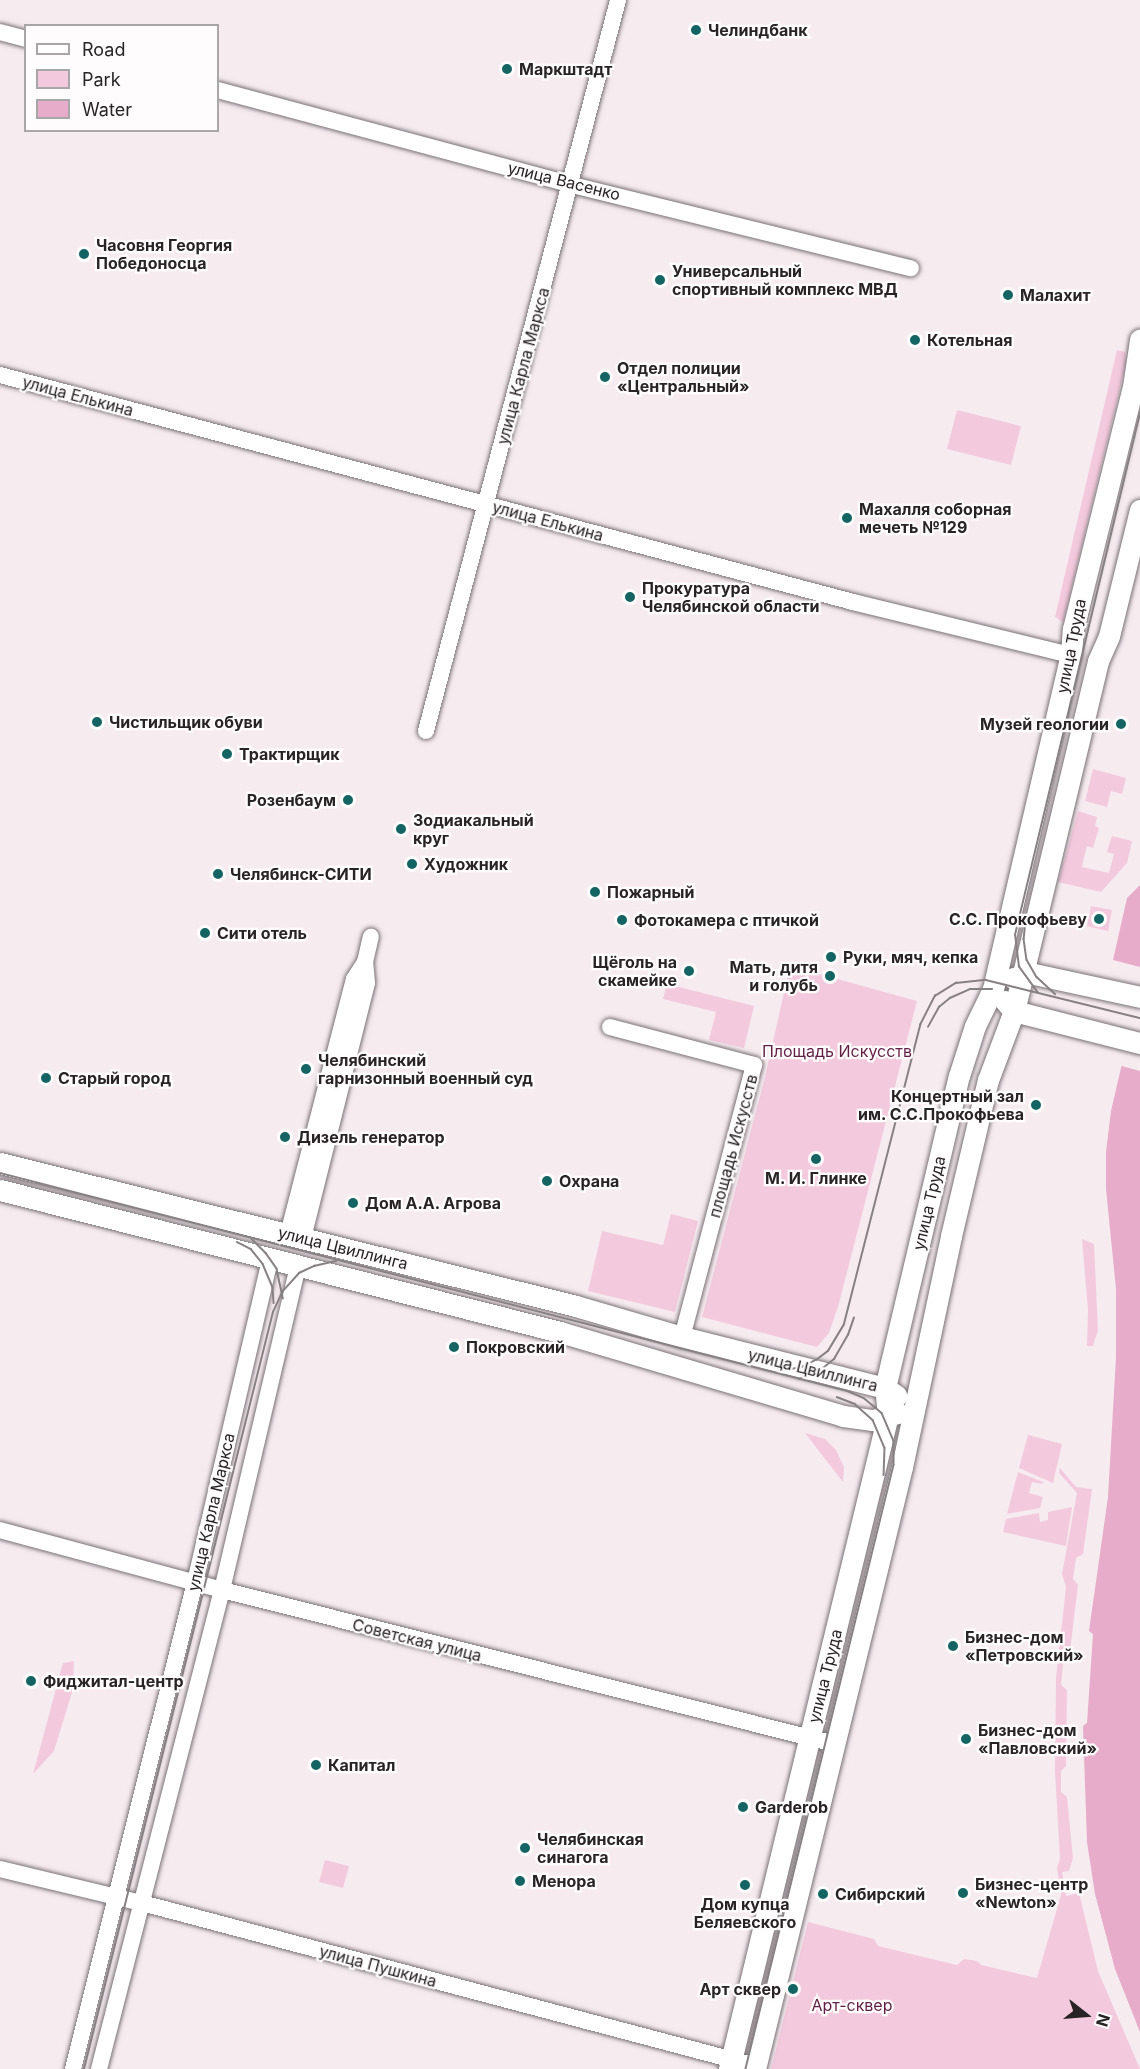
<!DOCTYPE html>
<html>
<head>
<meta charset="utf-8">
<style>
  body { margin:0 }
  #map { position:relative; width:1140px; height:2069px; overflow:hidden; background:#f6ecf0; font-family:Inter,sans-serif }
  div>[style] { position:absolute }
  [style*='--x'] { left:calc(var(--x)*1px); top:calc(var(--y)*1px); width:calc(var(--w)*1px); rotate:calc(var(--a)*1deg) }
  .green>* { inset:0; background:#f3c9dd }
  .water>* { inset:0; background:#e6acc9 }
  .pier>* { inset:0; background:#f6ecf0 }
  .roads { filter:drop-shadow(0 0 2px #7a7175) drop-shadow(0 0 2px #7a7175) }
  .minor>* { height:16px; margin:-8px; padding:0 8px; transform-origin:8px; border-radius:8px; background:#fff }
  .major>* { height:21px; margin:-10.5px; padding:0 10.5px; transform-origin:10.5px; border-radius:10.5px; background:#fff }
  .tram>* { height:1.5px; margin:-0.75px; padding:0 0.75px; transform-origin:0.75px; border-radius:0.75px; background:#888184 }
  .dots>* { width:16px; height:16px; translate:-50% -50%; box-sizing:border-box; border:3px solid #fefcfc; border-radius:50% }
  span { translate:-50% -50%; white-space:nowrap; text-align:center; line-height:1.15; -webkit-text-stroke:4.5px #fefcfc; paint-order:stroke }
  .poi-label { font-size:16px; color:#282426; font-weight:700 }
  .left { translate:0 -50%; text-align:left }
  .right { translate:-100% -50%; text-align:right }
  .street-label { font-size:16px; color:#282426 }
  .park-label { font-size:16px; color:#611e45 }
  .legend { position:absolute; left:24px; top:24px; width:195px; height:108px; box-sizing:border-box; background:#fefcfc; border:2px solid #a8a6a6; margin:0; padding:8px 10px; list-style:none; font-size:18px; color:#282426 }
  .legend li { display:flex; align-items:center; gap:12px; height:30px }
  .legend b { width:30px; border:2px solid #a8a6a6 }
  .north { position:absolute; left:1056px; top:1985px; width:60px; height:60px; -webkit-text-stroke:4px #fefcfc; paint-order:stroke; rotate:107deg; font-size:16px; font-weight:700; line-height:24px; text-align:center; color:#282426 }
  .north::after { content:''; display:block; margin:auto; width:21px; height:27px; background:#282426; clip-path:polygon(50% 0,100% 100%,50% 72%,0 100%) }
</style>
</head>
<body>
<div id="map">
  <div class="green">
    <i style="clip-path:polygon(1117px 350px,1125px 352px,1126px 363px,1063px 622px,1055px 617px)"></i>
    <i style="clip-path:polygon(957px 410px,1021px 426px,1011px 465px,947px 449px)"></i>
    <i style="clip-path:polygon(1093px 769px,1126px 778px,1122px 794px,1111px 791px,1107px 807px,1085px 801px)"></i>
    <i style="clip-path:polygon(1078px 811px,1097px 817px,1095px 826px,1099px 828px,1093px 848px,1087px 846px,1082px 867px,1109px 873px,1114px 854px,1107px 852px,1112px 836px,1132px 841px,1127px 863px,1101px 892px,1058px 882px)"></i>
    <i style="clip-path:polygon(1091px 906px,1112px 910px,1108px 931px,1087px 926px)"></i>
    <i style="clip-path:polygon(790px 966px,917px 1001px,838px 1307px,829px 1333px,817px 1347px,702px 1317px,765px 1077px)"></i>
    <i style="clip-path:polygon(667px 984px,754px 1006px,744px 1048px,709px 1040px,716px 1012px,663px 999px)"></i>
    <i style="clip-path:polygon(671px 1214px,698px 1221px,675px 1312px,588px 1291px,602px 1231px,663px 1245px)"></i>
    <i style="clip-path:polygon(1082px 1239px,1094px 1244px,1098px 1330px,1093px 1346px,1087px 1346px,1088px 1309px)"></i>
    <i style="clip-path:polygon(805px 1433px,825px 1439px,836px 1450px,844px 1467px,843px 1482px)"></i>
    <i style="clip-path:polygon(1028px 1435px,1062px 1444px,1053px 1483px,1019px 1468px)"></i>
    <i style="clip-path:polygon(1060px 1468px,1076px 1487px,1092px 1489px,1083px 1554px,1076px 1558px,1073px 1579px,1078px 1585px,1069px 1659px,1063px 1663px,1061px 1685px,1067px 1690px,1066px 1766px,1061px 1771px,1061px 1792px,1067px 1797px,1073px 1858px,1069px 1871px,1062px 1872px,1066px 1896px,1079px 1893px,1098px 1971px,1140px 2069px,771px 2069px,808px 1922px,874px 1939px,878px 1946px,957px 1965px,964px 1959px,977px 1961px,981px 1965px,1037px 1978px,1061px 1895px,1057px 1868px,1060px 1859px,1055px 1772px,1056px 1677px,1066px 1587px,1062px 1574px,1077px 1493px,1059px 1473px)"></i>
    <i style="clip-path:polygon(1018px 1472px,1043px 1482px,1043px 1484px,1032px 1482px,1029px 1493px,1043px 1497px,1040px 1508px,1007px 1514px)"></i>
    <i style="clip-path:polygon(1072px 1507px,1066px 1546px,1003px 1532px,1006px 1519px,1039px 1513px,1040px 1522px,1048px 1520px,1048px 1512px)"></i>
    <i style="clip-path:polygon(74px 1661px,73px 1689px,54px 1751px,33px 1774px,63px 1663px)"></i>
    <i style="clip-path:polygon(325px 1860px,349px 1866px,343px 1888px,319px 1882px)"></i>
  </div>
  <div class="water">
    <i style="clip-path:polygon(1140px 885px,1140px 967px,1113px 960px,1127px 898px)"></i>
    <i style="clip-path:polygon(1140px 986px,1140px 2032px,1115px 1969px,1095px 1894px,1087px 1842px,1083px 1726px,1087px 1723px,1093px 1634px,1089px 1631px,1108px 1497px,1116px 1357px,1116px 1289px,1106px 1189px,1106px 1152px,1111px 1111px)"></i>
  </div>
  <div class="pier">
    <i style="clip-path:polygon(1140px 983px,1140px 1071px,1118px 1065px,1137px 985px)"></i>
  </div>
  <div class="roads">
    <div class="minor">
      <i style="--x:0;--y:32;--w:27;--a:15"></i>
      <i style="--x:218;--y:90;--w:367;--a:15"></i>
      <i style="--x:572;--y:185;--w:349;--a:13.8"></i>
      <i style="--x:0;--y:375;--w:883;--a:14.9"></i>
      <i style="--x:853;--y:602;--w:224;--a:13.7"></i>
      <i style="--x:426;--y:731;--w:756;--a:-75.28"></i>
      <i style="--x:610;--y:1027;--w:149;--a:14.8"></i>
      <i style="--x:754;--y:1065;--w:281;--a:104.8"></i>
      <i style="--x:288;--y:1234;--w:263;--a:-75.5"></i>
      <i style="--x:354;--y:979;--w:20;--a:-57"></i>
      <i style="--x:365;--y:962;--w:26;--a:-77"></i>
      <i style="--x:303;--y:1238;--w:263;--a:-75.9"></i>
      <i style="--x:367;--y:983;--w:21;--a:-95"></i>
      <i style="--x:0;--y:1530;--w:230;--a:15.1"></i>
      <i style="--x:222;--y:1590;--w:632;--a:14.1"></i>
      <i style="--x:0;--y:1869;--w:146;--a:13.5"></i>
      <i style="--x:142;--y:1903;--w:635;--a:14.87"></i>
      <i style="--x:73;--y:2069;--w:502;--a:-75.94"></i>
      <i style="--x:195;--y:1582;--w:332;--a:-76.9"></i>
      <i style="--x:99;--y:2069;--w:495;--a:-75.6"></i>
      <i style="--x:222;--y:1590;--w:333;--a:-76.8"></i>
    </div>
    <div class="major">
      <i style="--x:1013;--y:978;--w:21;--a:-11"></i>
      <i style="--x:1034;--y:974;--w:108;--a:12.2"></i>
      <i style="--x:1005;--y:1001;--w:13;--a:48"></i>
      <i style="--x:1014;--y:1011;--w:130;--a:14.3"></i>
      <i style="--x:0;--y:1163;--w:593;--a:13.94"></i>
      <i style="--x:576;--y:1306;--w:110;--a:16.3"></i>
      <i style="--x:682;--y:1337;--w:209;--a:14.1"></i>
      <i style="--x:885;--y:1388;--w:14;--a:34"></i>
      <i style="--x:0;--y:1190;--w:578;--a:14.23"></i>
      <i style="--x:560;--y:1332;--w:295;--a:16.5"></i>
      <i style="--x:843;--y:1416;--w:30;--a:8"></i>
      <i style="--x:873;--y:1420;--w:26;--a:-16"></i>
      <i style="--x:729;--y:2069;--w:673;--a:-76.34"></i>
      <i style="--x:888;--y:1415;--w:27;--a:-96"></i>
      <i style="--x:885;--y:1388;--w:321;--a:-76.7"></i>
      <i style="--x:959;--y:1076;--w:52;--a:-72.3"></i>
      <i style="--x:975;--y:1026;--w:41;--a:-64.1"></i>
      <i style="--x:993;--y:989;--w:343;--a:-76.9"></i>
      <i style="--x:1071;--y:655;--w:26;--a:-86"></i>
      <i style="--x:1073;--y:629;--w:249;--a:-76.1"></i>
      <i style="--x:1133;--y:387;--w:48;--a:-81.5"></i>
      <i style="--x:755;--y:2069;--w:620;--a:-76.28"></i>
      <i style="--x:902;--y:1467;--w:236;--a:-78"></i>
      <i style="--x:951;--y:1236;--w:160;--a:-76.7"></i>
      <i style="--x:988;--y:1080;--w:74;--a:-69.4"></i>
      <i style="--x:1014;--y:1011;--w:360;--a:-76.5"></i>
      <i style="--x:1098;--y:661;--w:27;--a:-66"></i>
      <i style="--x:1109;--y:636;--w:130;--a:-76.2"></i>
    </div>
  </div>
  <div class="tram">
    <i style="--x:1026;--y:921;--w:18;--a:96"></i>
    <i style="--x:1024;--y:939;--w:21;--a:82"></i>
    <i style="--x:1027;--y:960;--w:20;--a:60"></i>
    <i style="--x:1037;--y:977;--w:25;--a:43"></i>
    <i style="--x:1038;--y:993;--w:32;--a:-126"></i>
    <i style="--x:1019;--y:967;--w:32;--a:-97"></i>
    <i style="--x:1015;--y:935;--w:537;--a:-76.53"></i>
    <i style="--x:928;--y:1027;--w:23;--a:-61"></i>
    <i style="--x:939;--y:1007;--w:14;--a:-39"></i>
    <i style="--x:950;--y:998;--w:22;--a:-24"></i>
    <i style="--x:970;--y:989;--w:22;--a:0"></i>
    <i style="--x:0;--y:1173;--w:876;--a:14.42"></i>
    <i style="--x:848;--y:1391;--w:17;--a:24"></i>
    <i style="--x:864;--y:1398;--w:23;--a:40"></i>
    <i style="--x:882;--y:1413;--w:30;--a:67"></i>
    <i style="--x:894;--y:1441;--w:24;--a:90"></i>
    <i style="--x:894;--y:1465;--w:622;--a:103.77"></i>
    <i style="--x:252;--y:1239;--w:20;--a:45"></i>
    <i style="--x:266;--y:1253;--w:19;--a:55"></i>
    <i style="--x:277;--y:1269;--w:30;--a:78"></i>
    <i style="--x:237;--y:1242;--w:16;--a:27"></i>
    <i style="--x:251;--y:1249;--w:19;--a:51"></i>
    <i style="--x:263;--y:1264;--w:26;--a:67"></i>
    <i style="--x:273;--y:1288;--w:15;--a:86"></i>
    <i style="--x:779;--y:1371;--w:23;--a:-10"></i>
    <i style="--x:802;--y:1367;--w:16;--a:-27"></i>
    <i style="--x:816;--y:1360;--w:15;--a:-37"></i>
    <i style="--x:828;--y:1351;--w:31;--a:-59"></i>
    <i style="--x:844;--y:1324;--w:309;--a:-75.7"></i>
    <i style="--x:920;--y:1025;--w:33;--a:-63"></i>
    <i style="--x:935;--y:996;--w:25;--a:-32"></i>
    <i style="--x:956;--y:983;--w:30;--a:-6"></i>
    <i style="--x:986;--y:980;--w:159;--a:13.9"></i>
    <i style="--x:799;--y:1379;--w:20;--a:-20"></i>
    <i style="--x:818;--y:1372;--w:21;--a:-39"></i>
    <i style="--x:834;--y:1359;--w:28;--a:-60"></i>
    <i style="--x:848;--y:1335;--w:18;--a:-71"></i>
    <i style="--x:837;--y:1397;--w:19;--a:21"></i>
    <i style="--x:855;--y:1404;--w:24;--a:42"></i>
    <i style="--x:873;--y:1420;--w:30;--a:67"></i>
    <i style="--x:885;--y:1448;--w:27;--a:92"></i>
    <i style="--x:84;--y:2069;--w:780;--a:-75.98"></i>
    <i style="--x:273;--y:1312;--w:23;--a:-65"></i>
    <i style="--x:283;--y:1291;--w:24;--a:-48"></i>
    <i style="--x:299;--y:1273;--w:17;--a:-25"></i>
    <i style="--x:314;--y:1266;--w:23;--a:-13"></i>
  </div>
  <div class="dots">
    <i style="left:696px;top:30px;background:#146463"></i>
    <i style="left:507px;top:69px;background:#146463"></i>
    <i style="left:84px;top:254px;background:#146463"></i>
    <i style="left:660px;top:280px;background:#146463"></i>
    <i style="left:1008px;top:295px;background:#146463"></i>
    <i style="left:915px;top:340px;background:#146463"></i>
    <i style="left:605px;top:377px;background:#146463"></i>
    <i style="left:847px;top:518px;background:#146463"></i>
    <i style="left:630px;top:597px;background:#146463"></i>
    <i style="left:97px;top:722px;background:#146463"></i>
    <i style="left:1121px;top:724px;background:#146463"></i>
    <i style="left:227px;top:754px;background:#146463"></i>
    <i style="left:348px;top:800px;background:#146463"></i>
    <i style="left:401px;top:829px;background:#146463"></i>
    <i style="left:412px;top:864px;background:#146463"></i>
    <i style="left:218px;top:874px;background:#146463"></i>
    <i style="left:595px;top:892px;background:#146463"></i>
    <i style="left:1099px;top:919px;background:#146463"></i>
    <i style="left:622px;top:920px;background:#146463"></i>
    <i style="left:205px;top:933px;background:#146463"></i>
    <i style="left:831px;top:957px;background:#146463"></i>
    <i style="left:689px;top:971px;background:#146463"></i>
    <i style="left:830px;top:976px;background:#146463"></i>
    <i style="left:306px;top:1069px;background:#146463"></i>
    <i style="left:46px;top:1078px;background:#146463"></i>
    <i style="left:1036px;top:1105px;background:#146463"></i>
    <i style="left:285px;top:1137px;background:#146463"></i>
    <i style="left:816px;top:1159px;background:#146463"></i>
    <i style="left:547px;top:1181px;background:#146463"></i>
    <i style="left:353px;top:1203px;background:#146463"></i>
    <i style="left:454px;top:1347px;background:#146463"></i>
    <i style="left:953px;top:1646px;background:#146463"></i>
    <i style="left:31px;top:1681px;background:#146463"></i>
    <i style="left:966px;top:1739px;background:#146463"></i>
    <i style="left:316px;top:1765px;background:#146463"></i>
    <i style="left:743px;top:1807px;background:#146463"></i>
    <i style="left:525px;top:1848px;background:#146463"></i>
    <i style="left:520px;top:1881px;background:#146463"></i>
    <i style="left:745px;top:1885px;background:#146463"></i>
    <i style="left:963px;top:1893px;background:#146463"></i>
    <i style="left:823px;top:1894px;background:#146463"></i>
    <i style="left:793px;top:1989px;background:#146463"></i>
  </div>
  <div class="poi-label">
    <span class="left" style="left:708px;top:30px">Челиндбанк</span>
    <span class="left" style="left:519px;top:69px">Маркштадт</span>
    <span class="left" style="left:96px;top:254px">Часовня Георгия<br>Победоносца</span>
    <span class="left" style="left:672px;top:280px">Универсальный<br>спортивный комплекс МВД</span>
    <span class="left" style="left:1020px;top:295px">Малахит</span>
    <span class="left" style="left:927px;top:340px">Котельная</span>
    <span class="left" style="left:617px;top:377px">Отдел полиции<br>«Центральный»</span>
    <span class="left" style="left:859px;top:518px">Махалля соборная<br>мечеть №129</span>
    <span class="left" style="left:642px;top:597px">Прокуратура<br>Челябинской области</span>
    <span class="left" style="left:109px;top:722px">Чистильщик обуви</span>
    <span class="right" style="left:1109px;top:724px">Музей геологии</span>
    <span class="left" style="left:239px;top:754px">Трактирщик</span>
    <span class="right" style="left:336px;top:800px">Розенбаум</span>
    <span class="left" style="left:413px;top:829px">Зодиакальный<br>круг</span>
    <span class="left" style="left:424px;top:864px">Художник</span>
    <span class="left" style="left:230px;top:874px">Челябинск-СИТИ</span>
    <span class="left" style="left:607px;top:892px">Пожарный</span>
    <span class="right" style="left:1087px;top:919px">С.С. Прокофьеву</span>
    <span class="left" style="left:634px;top:920px">Фотокамера с птичкой</span>
    <span class="left" style="left:217px;top:933px">Сити отель</span>
    <span class="left" style="left:843px;top:957px">Руки, мяч, кепка</span>
    <span class="right" style="left:677px;top:971px">Щёголь на<br>скамейке</span>
    <span class="right" style="left:818px;top:976px">Мать, дитя<br>и голубь</span>
    <span class="left" style="left:318px;top:1069px">Челябинский<br>гарнизонный военный суд</span>
    <span class="left" style="left:58px;top:1078px">Старый город</span>
    <span class="right" style="left:1024px;top:1105px">Концертный зал<br>им. С.С.Прокофьева</span>
    <span class="left" style="left:297px;top:1137px">Дизель генератор</span>
    <span style="left:816px;top:1178px">М. И. Глинке</span>
    <span class="left" style="left:559px;top:1181px">Охрана</span>
    <span class="left" style="left:365px;top:1203px">Дом А.А. Агрова</span>
    <span class="left" style="left:466px;top:1347px">Покровский</span>
    <span class="left" style="left:965px;top:1646px">Бизнес-дом<br>«Петровский»</span>
    <span class="left" style="left:43px;top:1681px">Фиджитал-центр</span>
    <span class="left" style="left:978px;top:1739px">Бизнес-дом<br>«Павловский»</span>
    <span class="left" style="left:328px;top:1765px">Капитал</span>
    <span class="left" style="left:755px;top:1807px">Garderob</span>
    <span class="left" style="left:537px;top:1848px">Челябинская<br>синагога</span>
    <span class="left" style="left:532px;top:1881px">Менора</span>
    <span class="left" style="left:975px;top:1893px">Бизнес-центр<br>«Newton»</span>
    <span class="left" style="left:835px;top:1894px">Сибирский</span>
    <span style="left:745px;top:1913px">Дом купца<br>Беляевского</span>
    <span class="right" style="left:781px;top:1989px">Арт сквер</span>
  </div>
  <div class="street-label">
    <span style="left:564px;top:181px;rotate:14deg">улица Васенко</span>
    <span style="left:523px;top:366px;rotate:-75deg">улица Карла Маркса</span>
    <span style="left:78px;top:396px;rotate:15deg">улица Елькина</span>
    <span style="left:548px;top:521px;rotate:15deg">улица Елькина</span>
    <span style="left:1071px;top:646px;rotate:-79deg">улица Труда</span>
    <span style="left:733px;top:1146px;rotate:-75deg">площадь Искусств</span>
    <span style="left:929px;top:1203px;rotate:-77deg">улица Труда</span>
    <span style="left:343px;top:1248px;rotate:14deg">улица Цвиллинга</span>
    <span style="left:813px;top:1370px;rotate:14deg">улица Цвиллинга</span>
    <span style="left:211px;top:1512px;rotate:-77deg">улица Карла Маркса</span>
    <span style="left:417px;top:1640px;rotate:14deg">Советская улица</span>
    <span style="left:825px;top:1676px;rotate:-76deg">улица Труда</span>
    <span style="left:378px;top:1966px;rotate:15deg">улица Пушкина</span>
  </div>
  <div class="park-label">
    <span style="left:837px;top:1051px">Площадь Искусств</span>
    <span style="left:852px;top:2005px">Арт-сквер</span>
  </div>
  <ul class="legend">
  <li><b style="height:8px;background:#fff"></b>Road</li>
  <li><b style="height:16px;background:#f3c9dd"></b>Park</li>
  <li><b style="height:16px;background:#e6acc9"></b>Water</li>
  </ul>
  <div class="north">N</div>
</div>
</body>
</html>
